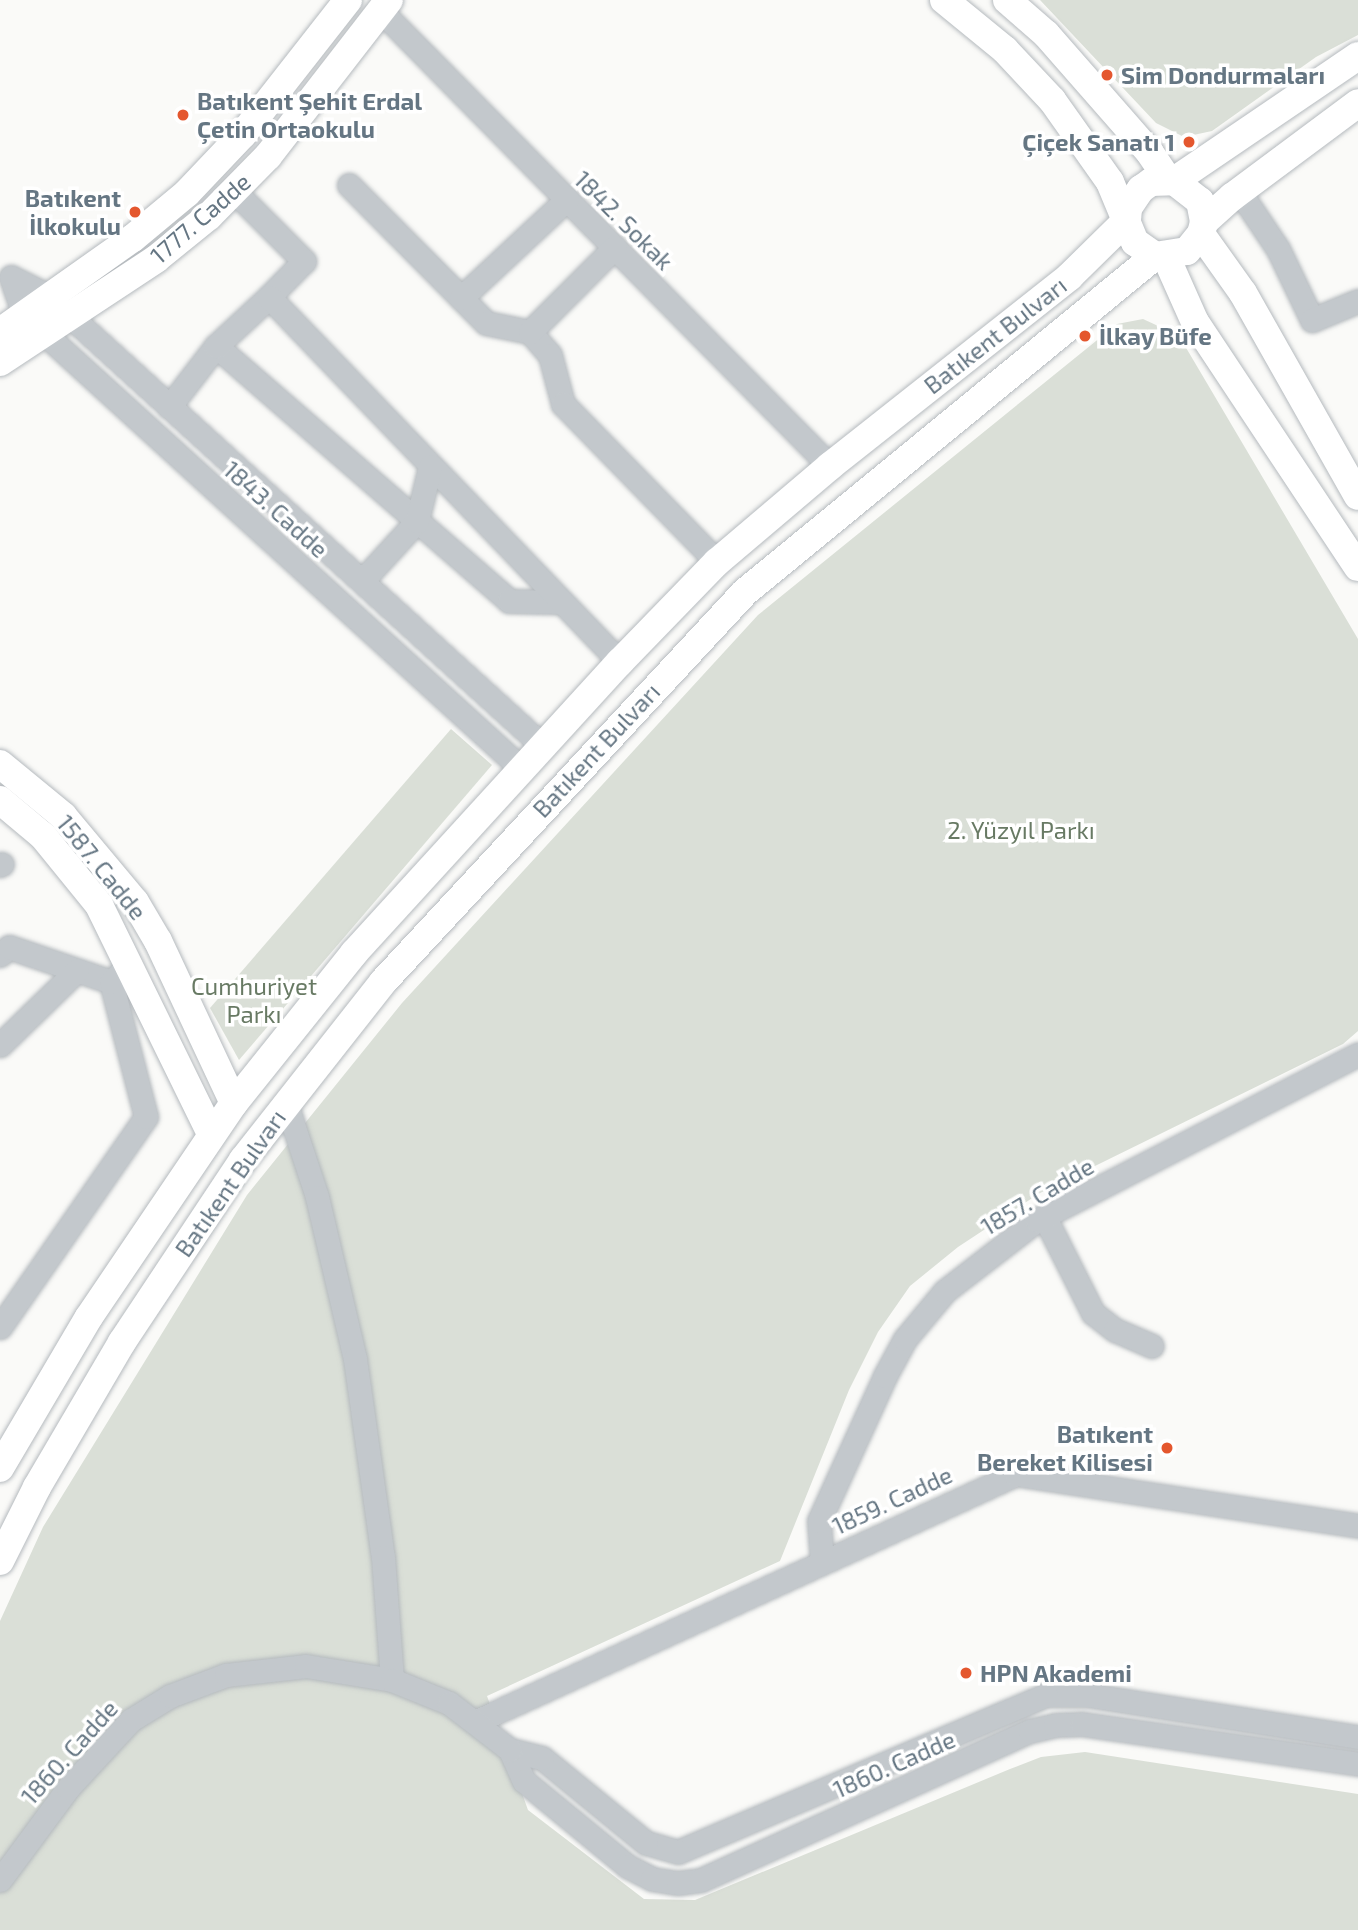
<!DOCTYPE html>
<html>
<head>
<meta charset="utf-8">
<style>
  body { margin:0 }
  #map { position:relative; width:1358px; height:1930px; overflow:hidden; background:#fafaf8; font-family:"Exo 2",sans-serif }
  div>[style] { position:absolute }
  [style*='--x'] { left:calc(var(--x)*1px); top:calc(var(--y)*1px); width:calc(var(--w)*1px); rotate:calc(var(--a)*1deg) }
  .green>* { inset:0; background:#dadfd7 }
  .roads { filter:drop-shadow(0 0 2px #b5babe) drop-shadow(0 0 2px #b5babe) }
  .minor>* { height:23px; margin:-11.5px; padding:0 11.5px; transform-origin:11.5px; border-radius:11.5px; background:#c3c8cc }
  .major>* { height:28px; margin:-14px; padding:0 14px; transform-origin:14px; border-radius:14px; background:#fff }
  .dots>* { width:19px; height:19px; translate:-50% -50%; box-sizing:border-box; border:4px solid #fff; border-radius:50% }
  span { translate:-50% -50%; white-space:nowrap; text-align:center; line-height:1.15; -webkit-text-stroke:7px #fff; paint-order:stroke }
  .poi-label { font-size:24px; color:#657683; font-weight:700 }
  .left { translate:0 -50%; text-align:left }
  .right { translate:-100% -50%; text-align:right }
  .street-label { font-size:24px; color:#657683 }
  .park-label { font-size:24px; color:#687a64 }
</style>
</head>
<body>
<div id="map">
  <div class="green">
    <i style="clip-path:polygon(1040px 0,1358px 0,1358px 35px,1316px 57px,1212px 131px,1184px 137px,1156px 123px)"></i>
    <i style="clip-path:polygon(1143px 319px,1169px 331px,1185px 346px,1358px 639px,1358px 1031px,1343px 1044px,1040px 1193px,958px 1247px,910px 1286px,878px 1332px,849px 1390px,780px 1561px,487px 1696px,528px 1810px,644px 1899px,695px 1900px,1010px 1769px,1041px 1757px,1085px 1752px,1358px 1794px,1358px 1930px,0 1930px,0 1621px,43px 1527px,247px 1195px,402px 1003px,758px 615px,1117px 324px)"></i>
    <i style="clip-path:polygon(451px 729px,492px 765px,239px 1060px,210px 1008px)"></i>
  </div>
  <div class="roads">
    <div class="minor">
      <i style="--x:381;--y:11;--w:639;--a:45.38"></i>
      <i style="--x:349;--y:185;--w:194;--a:45.2"></i>
      <i style="--x:486;--y:323;--w:45;--a:11.6"></i>
      <i style="--x:530;--y:332;--w:30;--a:49"></i>
      <i style="--x:550;--y:355;--w:51;--a:75.1"></i>
      <i style="--x:563;--y:404;--w:221;--a:45.7"></i>
      <i style="--x:1239;--y:191;--w:70;--a:56.1"></i>
      <i style="--x:1278;--y:249;--w:79;--a:64.4"></i>
      <i style="--x:1312;--y:320;--w:50;--a:-22.4"></i>
      <i style="--x:235;--y:192;--w:98;--a:45"></i>
      <i style="--x:304;--y:261;--w:50;--a:134.2"></i>
      <i style="--x:461;--y:298;--w:145;--a:-43"></i>
      <i style="--x:530;--y:332;--w:120;--a:-45"></i>
      <i style="--x:216;--y:346;--w:388;--a:41"></i>
      <i style="--x:509;--y:601;--w:49;--a:1.2"></i>
      <i style="--x:169;--y:407;--w:77;--a:-52.4"></i>
      <i style="--x:216;--y:346;--w:72;--a:-42.8"></i>
      <i style="--x:269;--y:297;--w:506;--a:46.12"></i>
      <i style="--x:362;--y:581;--w:81;--a:-47.5"></i>
      <i style="--x:417;--y:521;--w:56;--a:-76.5"></i>
      <i style="--x:522;--y:769;--w:674;--a:-137.65"></i>
      <i style="--x:24;--y:315;--w:40;--a:-108.9"></i>
      <i style="--x:11;--y:277;--w:40;--a:26.6"></i>
      <i style="--x:47;--y:295;--w:670;--a:42.28"></i>
      <i style="--x:0;--y:865;--w:2;--a:-27"></i>
      <i style="--x:0;--y:955;--w:12;--a:-42"></i>
      <i style="--x:9;--y:947;--w:108;--a:18.9"></i>
      <i style="--x:0;--y:1045;--w:107;--a:-44.2"></i>
      <i style="--x:286;--y:1103;--w:99;--a:71.7"></i>
      <i style="--x:317;--y:1197;--w:166;--a:76.8"></i>
      <i style="--x:355;--y:1359;--w:200;--a:82"></i>
      <i style="--x:383;--y:1557;--w:123;--a:85.8"></i>
      <i style="--x:1044;--y:1216;--w:109;--a:63.2"></i>
      <i style="--x:1093;--y:1313;--w:28;--a:38"></i>
      <i style="--x:1115;--y:1330;--w:40;--a:23.4"></i>
      <i style="--x:0;--y:1327;--w:256;--a:-55.2"></i>
      <i style="--x:146;--y:1117;--w:139;--a:-104.5"></i>
      <i style="--x:111;--y:982;--w:26;--a:-43"></i>
      <i style="--x:822;--y:1562;--w:41;--a:-94.2"></i>
      <i style="--x:819;--y:1521;--w:159;--a:-65.5"></i>
      <i style="--x:885;--y:1376;--w:42;--a:-61.6"></i>
      <i style="--x:905;--y:1339;--w:62;--a:-50.2"></i>
      <i style="--x:945;--y:1291;--w:116;--a:-37.7"></i>
      <i style="--x:1037;--y:1220;--w:361;--a:-27.3"></i>
      <i style="--x:477;--y:1721;--w:593;--a:-24.62"></i>
      <i style="--x:1016;--y:1474;--w:346;--a:8.6"></i>
      <i style="--x:1358;--y:1737;--w:273;--a:-171.2"></i>
      <i style="--x:1088;--y:1695;--w:42;--a:180"></i>
      <i style="--x:1046;--y:1695;--w:400;--a:156.9"></i>
      <i style="--x:678;--y:1852;--w:33;--a:-164"></i>
      <i style="--x:646;--y:1843;--w:134;--a:-140.7"></i>
      <i style="--x:542;--y:1758;--w:33;--a:-166"></i>
      <i style="--x:510;--y:1750;--w:34;--a:66"></i>
      <i style="--x:524;--y:1781;--w:134;--a:39.5"></i>
      <i style="--x:627;--y:1866;--w:28;--a:27"></i>
      <i style="--x:652;--y:1879;--w:26;--a:9"></i>
      <i style="--x:678;--y:1883;--w:23;--a:-7"></i>
      <i style="--x:701;--y:1880;--w:361;--a:-24.4"></i>
      <i style="--x:1030;--y:1731;--w:26;--a:-13"></i>
      <i style="--x:1055;--y:1725;--w:27;--a:-2"></i>
      <i style="--x:1082;--y:1724;--w:279;--a:8.2"></i>
      <i style="--x:0;--y:1880;--w:114;--a:-53.5"></i>
      <i style="--x:68;--y:1788;--w:93;--a:-47.2"></i>
      <i style="--x:131;--y:1720;--w:46;--a:-31.6"></i>
      <i style="--x:170;--y:1696;--w:60;--a:-20.6"></i>
      <i style="--x:226;--y:1675;--w:81;--a:-6.4"></i>
      <i style="--x:306;--y:1666;--w:87;--a:9.2"></i>
      <i style="--x:392;--y:1680;--w:61;--a:22"></i>
      <i style="--x:449;--y:1703;--w:77;--a:37.6"></i>
    </div>
    <div class="major">
      <i style="--x:944;--y:0;--w:79;--a:39.3"></i>
      <i style="--x:1005;--y:50;--w:69;--a:46.8"></i>
      <i style="--x:1052;--y:100;--w:100;--a:54.7"></i>
      <i style="--x:1110;--y:182;--w:65;--a:67.4"></i>
      <i style="--x:1135;--y:242;--w:24;--a:35"></i>
      <i style="--x:1155;--y:256;--w:32;--a:-9"></i>
      <i style="--x:1187;--y:251;--w:22;--a:-51"></i>
      <i style="--x:1201;--y:234;--w:12;--a:-76"></i>
      <i style="--x:1204;--y:222;--w:38;--a:-42"></i>
      <i style="--x:1232;--y:197;--w:157;--a:-36.7"></i>
      <i style="--x:1007;--y:0;--w:52;--a:41.1"></i>
      <i style="--x:1046;--y:34;--w:158;--a:48.8"></i>
      <i style="--x:1150;--y:153;--w:32;--a:56"></i>
      <i style="--x:1174;--y:181;--w:33;--a:38"></i>
      <i style="--x:1200;--y:201;--w:21;--a:79"></i>
      <i style="--x:1201;--y:234;--w:72;--a:54.6"></i>
      <i style="--x:1243;--y:293;--w:233;--a:60.5"></i>
      <i style="--x:1166;--y:257;--w:71;--a:66"></i>
      <i style="--x:1195;--y:322;--w:294;--a:56.4"></i>
      <i style="--x:0;--y:332;--w:163;--a:-35.3"></i>
      <i style="--x:133;--y:238;--w:70;--a:-39.8"></i>
      <i style="--x:187;--y:193;--w:81;--a:-46.5"></i>
      <i style="--x:243;--y:134;--w:170;--a:-51.9"></i>
      <i style="--x:0;--y:362;--w:187;--a:-33.4"></i>
      <i style="--x:156;--y:259;--w:68;--a:-39.1"></i>
      <i style="--x:209;--y:216;--w:84;--a:-45.5"></i>
      <i style="--x:268;--y:156;--w:197;--a:-52.2"></i>
      <i style="--x:0;--y:764;--w:82;--a:39.5"></i>
      <i style="--x:63;--y:816;--w:112;--a:50.1"></i>
      <i style="--x:135;--y:902;--w:45;--a:59.5"></i>
      <i style="--x:158;--y:941;--w:179;--a:64.9"></i>
      <i style="--x:0;--y:800;--w:56;--a:39.9"></i>
      <i style="--x:43;--y:836;--w:89;--a:50.9"></i>
      <i style="--x:99;--y:905;--w:255;--a:63.9"></i>
      <i style="--x:0;--y:1468;--w:175;--a:-59.5"></i>
      <i style="--x:89;--y:1317;--w:258;--a:-55.9"></i>
      <i style="--x:234;--y:1103;--w:192;--a:-51.3"></i>
      <i style="--x:354;--y:953;--w:394;--a:-47.6"></i>
      <i style="--x:620;--y:662;--w:139;--a:-45.9"></i>
      <i style="--x:717;--y:562;--w:148;--a:-40.3"></i>
      <i style="--x:830;--y:466;--w:305;--a:-38.3"></i>
      <i style="--x:1069;--y:277;--w:81;--a:-44.5"></i>
      <i style="--x:1127;--y:220;--w:12;--a:-85"></i>
      <i style="--x:1128;--y:208;--w:23;--a:-56"></i>
      <i style="--x:1141;--y:189;--w:12;--a:-35"></i>
      <i style="--x:1151;--y:182;--w:23;--a:-2"></i>
      <i style="--x:1174;--y:181;--w:222;--a:-34.2"></i>
      <i style="--x:0;--y:1561;--w:83;--a:-63.4"></i>
      <i style="--x:37;--y:1487;--w:168;--a:-59.6"></i>
      <i style="--x:122;--y:1342;--w:219;--a:-56.4"></i>
      <i style="--x:243;--y:1160;--w:226;--a:-51.8"></i>
      <i style="--x:383;--y:982;--w:532;--a:-47.13"></i>
      <i style="--x:745;--y:592;--w:530;--a:-39.34"></i>
    </div>
  </div>
  <div class="dots">
    <i style="left:1107px;top:75px;background:#e4572e"></i>
    <i style="left:183px;top:115px;background:#e4572e"></i>
    <i style="left:1189px;top:142px;background:#e4572e"></i>
    <i style="left:135px;top:212px;background:#e4572e"></i>
    <i style="left:1085px;top:336px;background:#e4572e"></i>
    <i style="left:1167px;top:1448px;background:#e4572e"></i>
    <i style="left:966px;top:1673px;background:#e4572e"></i>
  </div>
  <div class="poi-label">
    <span class="left" style="left:1121px;top:75px">Sim Dondurmaları</span>
    <span class="left" style="left:197px;top:115px">Batıkent Şehit Erdal<br>Çetin Ortaokulu</span>
    <span class="right" style="left:1175px;top:142px">Çiçek Sanatı 1</span>
    <span class="right" style="left:121px;top:212px">Batıkent<br>İlkokulu</span>
    <span class="left" style="left:1099px;top:336px">İlkay Büfe</span>
    <span class="right" style="left:1153px;top:1448px">Batıkent<br>Bereket Kilisesi</span>
    <span class="left" style="left:980px;top:1673px">HPN Akademi</span>
  </div>
  <div class="street-label">
    <span style="left:200px;top:218px;rotate:-41deg">1777. Cadde</span>
    <span style="left:624px;top:220px;rotate:45deg">1842. Sokak</span>
    <span style="left:995px;top:335px;rotate:-38deg">Batıkent Bulvarı</span>
    <span style="left:276px;top:509px;rotate:42deg">1843. Cadde</span>
    <span style="left:596px;top:750px;rotate:-47deg">Batıkent Bulvarı</span>
    <span style="left:102px;top:867px;rotate:51deg">1587. Cadde</span>
    <span style="left:230px;top:1183px;rotate:-55deg">Batıkent Bulvarı</span>
    <span style="left:1037px;top:1196px;rotate:-31deg">1857. Cadde</span>
    <span style="left:892px;top:1500px;rotate:-25deg">1859. Cadde</span>
    <span style="left:69px;top:1752px;rotate:-48deg">1860. Cadde</span>
    <span style="left:894px;top:1764px;rotate:-24deg">1860. Cadde</span>
  </div>
  <div class="park-label">
    <span style="left:1021px;top:830px">2. Yüzyıl Parkı</span>
    <span style="left:254px;top:1000px">Cumhuriyet<br>Parkı</span>
  </div>
</div>
</body>
</html>
